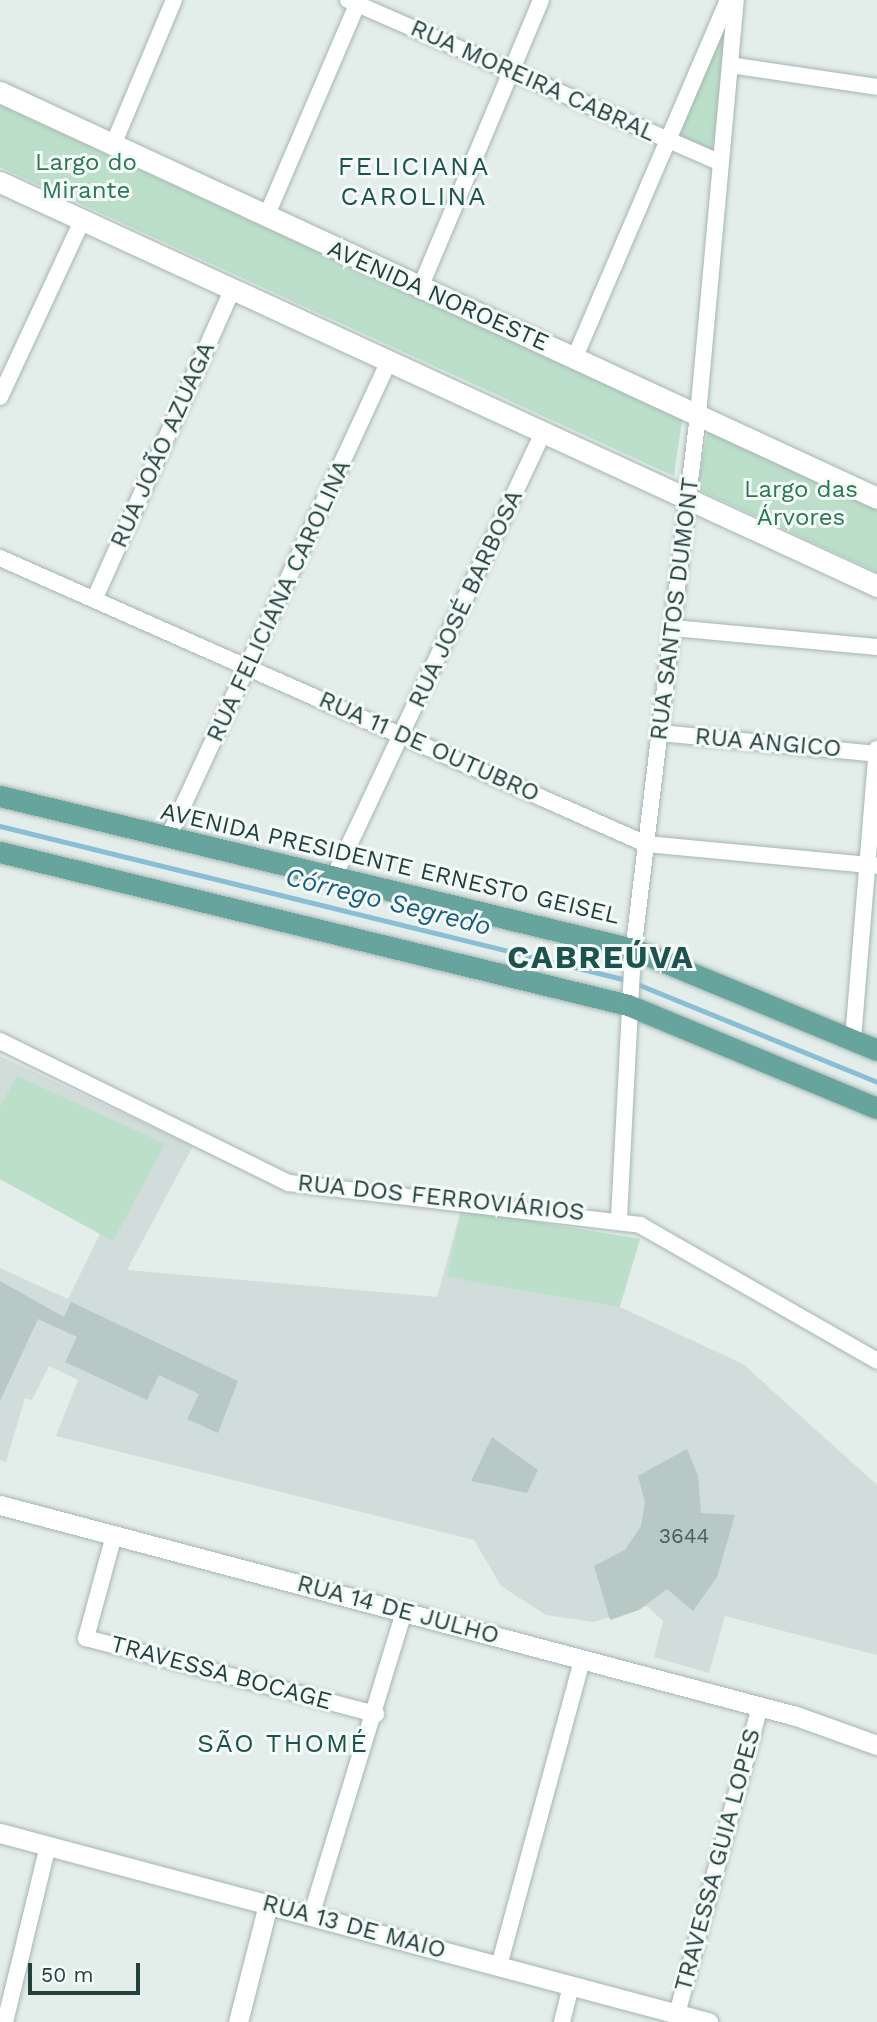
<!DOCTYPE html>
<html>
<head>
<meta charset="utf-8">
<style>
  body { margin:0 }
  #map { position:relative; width:877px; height:2022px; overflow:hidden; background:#e3edea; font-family:"Work Sans",sans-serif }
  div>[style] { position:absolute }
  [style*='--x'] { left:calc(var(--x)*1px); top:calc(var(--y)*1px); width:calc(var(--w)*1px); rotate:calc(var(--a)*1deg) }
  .built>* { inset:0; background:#d1ddda }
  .green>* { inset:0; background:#bcdfca }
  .stream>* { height:4.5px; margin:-2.25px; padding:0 2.25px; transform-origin:2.25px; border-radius:2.25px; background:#8abed4 }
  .building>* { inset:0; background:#b8c8c4 }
  .roads { filter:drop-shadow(0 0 2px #a5b6b2) drop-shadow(0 0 2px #a5b6b2) }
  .minor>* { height:16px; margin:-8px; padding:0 8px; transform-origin:8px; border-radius:8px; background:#fff }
  .tertiary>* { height:19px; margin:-9.5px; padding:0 9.5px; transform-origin:9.5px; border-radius:9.5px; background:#fff }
  .secondary>* { height:21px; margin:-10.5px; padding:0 10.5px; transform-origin:10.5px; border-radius:10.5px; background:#fff }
  .primary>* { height:21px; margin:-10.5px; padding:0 10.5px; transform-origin:10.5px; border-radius:10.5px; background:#67a49d }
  span { translate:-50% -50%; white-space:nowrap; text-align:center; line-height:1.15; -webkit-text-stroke:6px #f4faf8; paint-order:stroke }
  .number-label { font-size:21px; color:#48625e }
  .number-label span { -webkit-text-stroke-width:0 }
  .street-label { font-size:24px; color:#22403c }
  .park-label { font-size:24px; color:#2b7853 }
  .neighbourhood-label { font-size:26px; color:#1d534d; letter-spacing:2px }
  .water-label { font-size:26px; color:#1a5f7e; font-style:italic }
  .district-label { font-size:32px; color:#1d534d; font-weight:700; letter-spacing:2px }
  .scale { position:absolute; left:28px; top:1963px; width:112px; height:32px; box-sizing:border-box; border:4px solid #22403c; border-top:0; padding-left:9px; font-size:21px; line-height:24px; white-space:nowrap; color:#22403c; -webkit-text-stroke:5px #f4faf8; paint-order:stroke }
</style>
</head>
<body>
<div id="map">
  <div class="built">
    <i style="clip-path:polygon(0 1056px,193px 1146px,127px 1270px,437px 1297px,461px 1210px,640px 1239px,620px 1307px,743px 1364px,877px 1485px,877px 1655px,725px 1616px,709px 1673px,654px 1657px,663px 1621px,647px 1606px,594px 1622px,546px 1615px,501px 1586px,474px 1540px,56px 1436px,78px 1380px,49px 1366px,32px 1400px,25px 1398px,6px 1462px,0 1460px,0 1268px,68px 1299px,100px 1234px,0 1179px)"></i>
  </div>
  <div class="green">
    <i style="clip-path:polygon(729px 8px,723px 70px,712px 151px,678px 136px)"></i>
    <i style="clip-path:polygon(0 105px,682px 420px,674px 476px,0 167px)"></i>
    <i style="clip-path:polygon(708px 430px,877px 506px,877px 572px,697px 489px)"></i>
    <i style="clip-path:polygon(17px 1076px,165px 1144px,113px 1241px,0 1179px,0 1106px)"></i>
    <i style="clip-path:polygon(461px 1210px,640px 1239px,619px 1307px,447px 1277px)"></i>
  </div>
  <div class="stream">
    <i style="--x:0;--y:826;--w:646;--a:13.8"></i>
    <i style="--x:635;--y:983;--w:261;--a:22.2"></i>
  </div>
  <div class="building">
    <i style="clip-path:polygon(0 1281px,64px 1317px,71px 1302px,238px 1381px,218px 1433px,187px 1419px,199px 1394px,159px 1375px,147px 1400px,65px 1362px,77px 1337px,38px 1319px,0 1401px)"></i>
    <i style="clip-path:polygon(492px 1437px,538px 1470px,527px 1493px,471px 1481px)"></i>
    <i style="clip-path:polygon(687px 1449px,698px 1476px,701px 1513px,735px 1515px,717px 1577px,693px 1611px,667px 1589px,639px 1610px,610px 1620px,594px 1566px,625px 1550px,641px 1526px,645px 1502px,638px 1476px)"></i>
  </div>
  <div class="roads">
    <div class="minor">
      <i style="--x:348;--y:0;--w:405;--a:23.6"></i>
      <i style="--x:730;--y:65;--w:149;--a:8.5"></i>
      <i style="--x:113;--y:145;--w:157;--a:-67.2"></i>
      <i style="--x:266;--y:217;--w:236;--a:-66.8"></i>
      <i style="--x:420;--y:288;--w:312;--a:-67.2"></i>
      <i style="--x:575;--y:357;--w:388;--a:-66.8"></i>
      <i style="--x:0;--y:397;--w:192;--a:-65"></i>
      <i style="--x:0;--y:558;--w:706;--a:23.88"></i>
      <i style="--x:646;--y:844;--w:232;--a:5.4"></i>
      <i style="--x:95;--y:598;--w:335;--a:-66"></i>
      <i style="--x:673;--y:628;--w:205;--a:5.3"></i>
      <i style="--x:660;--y:733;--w:218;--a:5.5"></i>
      <i style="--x:168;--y:838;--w:523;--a:-65.15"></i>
      <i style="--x:333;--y:879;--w:494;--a:-64.8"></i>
      <i style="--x:853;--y:1039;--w:291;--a:-85.3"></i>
      <i style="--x:0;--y:1041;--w:322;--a:26.2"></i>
      <i style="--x:289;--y:1183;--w:354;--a:6.8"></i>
      <i style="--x:640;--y:1225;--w:273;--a:29.8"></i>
      <i style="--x:619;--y:1218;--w:266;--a:-87"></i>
      <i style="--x:633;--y:952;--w:541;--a:-83.1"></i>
      <i style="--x:698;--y:415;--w:417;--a:-84.8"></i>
      <i style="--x:114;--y:1535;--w:107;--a:105.2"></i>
      <i style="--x:86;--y:1638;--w:300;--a:14.7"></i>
      <i style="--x:311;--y:1916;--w:318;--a:-73"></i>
      <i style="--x:499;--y:1966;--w:317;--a:-74.8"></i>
      <i style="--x:677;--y:2014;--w:318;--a:-74.9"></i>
      <i style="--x:5;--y:2022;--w:181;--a:-76.3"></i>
      <i style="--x:562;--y:2022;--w:37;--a:-76"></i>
    </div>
    <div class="tertiary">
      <i style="--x:0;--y:1505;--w:823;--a:14.85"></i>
      <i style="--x:796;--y:1716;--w:86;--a:19.7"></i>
      <i style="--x:0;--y:1833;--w:733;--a:14.95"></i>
      <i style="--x:238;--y:2022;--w:122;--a:-75.7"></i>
    </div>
    <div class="secondary">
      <i style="--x:0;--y:92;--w:966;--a:24.84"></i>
      <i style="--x:0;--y:182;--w:966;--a:24.73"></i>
    </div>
    <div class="primary">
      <i style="--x:0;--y:796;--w:651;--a:13.59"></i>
      <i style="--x:633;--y:949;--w:264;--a:22.5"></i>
      <i style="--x:0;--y:852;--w:646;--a:13.69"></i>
      <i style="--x:628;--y:1005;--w:269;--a:22.5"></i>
    </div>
  </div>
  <div class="number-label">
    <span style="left:684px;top:1536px">3644</span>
  </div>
  <div class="street-label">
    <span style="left:533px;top:81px;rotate:24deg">RUA MOREIRA CABRAL</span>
    <span style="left:438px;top:296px;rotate:24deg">AVENIDA NOROESTE</span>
    <span style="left:163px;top:445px;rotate:-66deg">RUA JOÃO AZUAGA</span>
    <span style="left:466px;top:599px;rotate:-65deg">RUA JOSÉ BARBOSA</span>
    <span style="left:279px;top:601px;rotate:-65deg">RUA FELICIANA CAROLINA</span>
    <span style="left:675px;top:609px;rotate:-83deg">RUA SANTOS DUMONT</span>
    <span style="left:768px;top:743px;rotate:5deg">RUA ANGICO</span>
    <span style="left:429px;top:747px;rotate:24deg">RUA 11 DE OUTUBRO</span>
    <span style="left:390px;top:864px;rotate:13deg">AVENIDA PRESIDENTE ERNESTO GEISEL</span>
    <span style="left:441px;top:1198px;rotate:6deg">RUA DOS FERROVIÁRIOS</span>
    <span style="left:398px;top:1610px;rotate:15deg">RUA 14 DE JULHO</span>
    <span style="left:221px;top:1673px;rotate:15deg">TRAVESSA BOCAGE</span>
    <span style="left:718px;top:1860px;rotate:-75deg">TRAVESSA GUIA LOPES</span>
    <span style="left:354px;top:1927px;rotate:15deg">RUA 13 DE MAIO</span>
  </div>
  <div class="park-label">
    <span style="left:86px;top:177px">Largo do<br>Mirante</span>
    <span style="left:801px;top:504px">Largo das<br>Árvores</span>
  </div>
  <div class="neighbourhood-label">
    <span style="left:414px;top:182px">FELICIANA<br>CAROLINA</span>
    <span style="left:283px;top:1744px">SÃO THOMÉ</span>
  </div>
  <div class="water-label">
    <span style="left:388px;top:902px;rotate:14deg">Córrego Segredo</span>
  </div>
  <div class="district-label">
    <span style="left:601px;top:957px">CABREÚVA</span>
  </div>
  <div class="scale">50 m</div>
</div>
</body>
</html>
